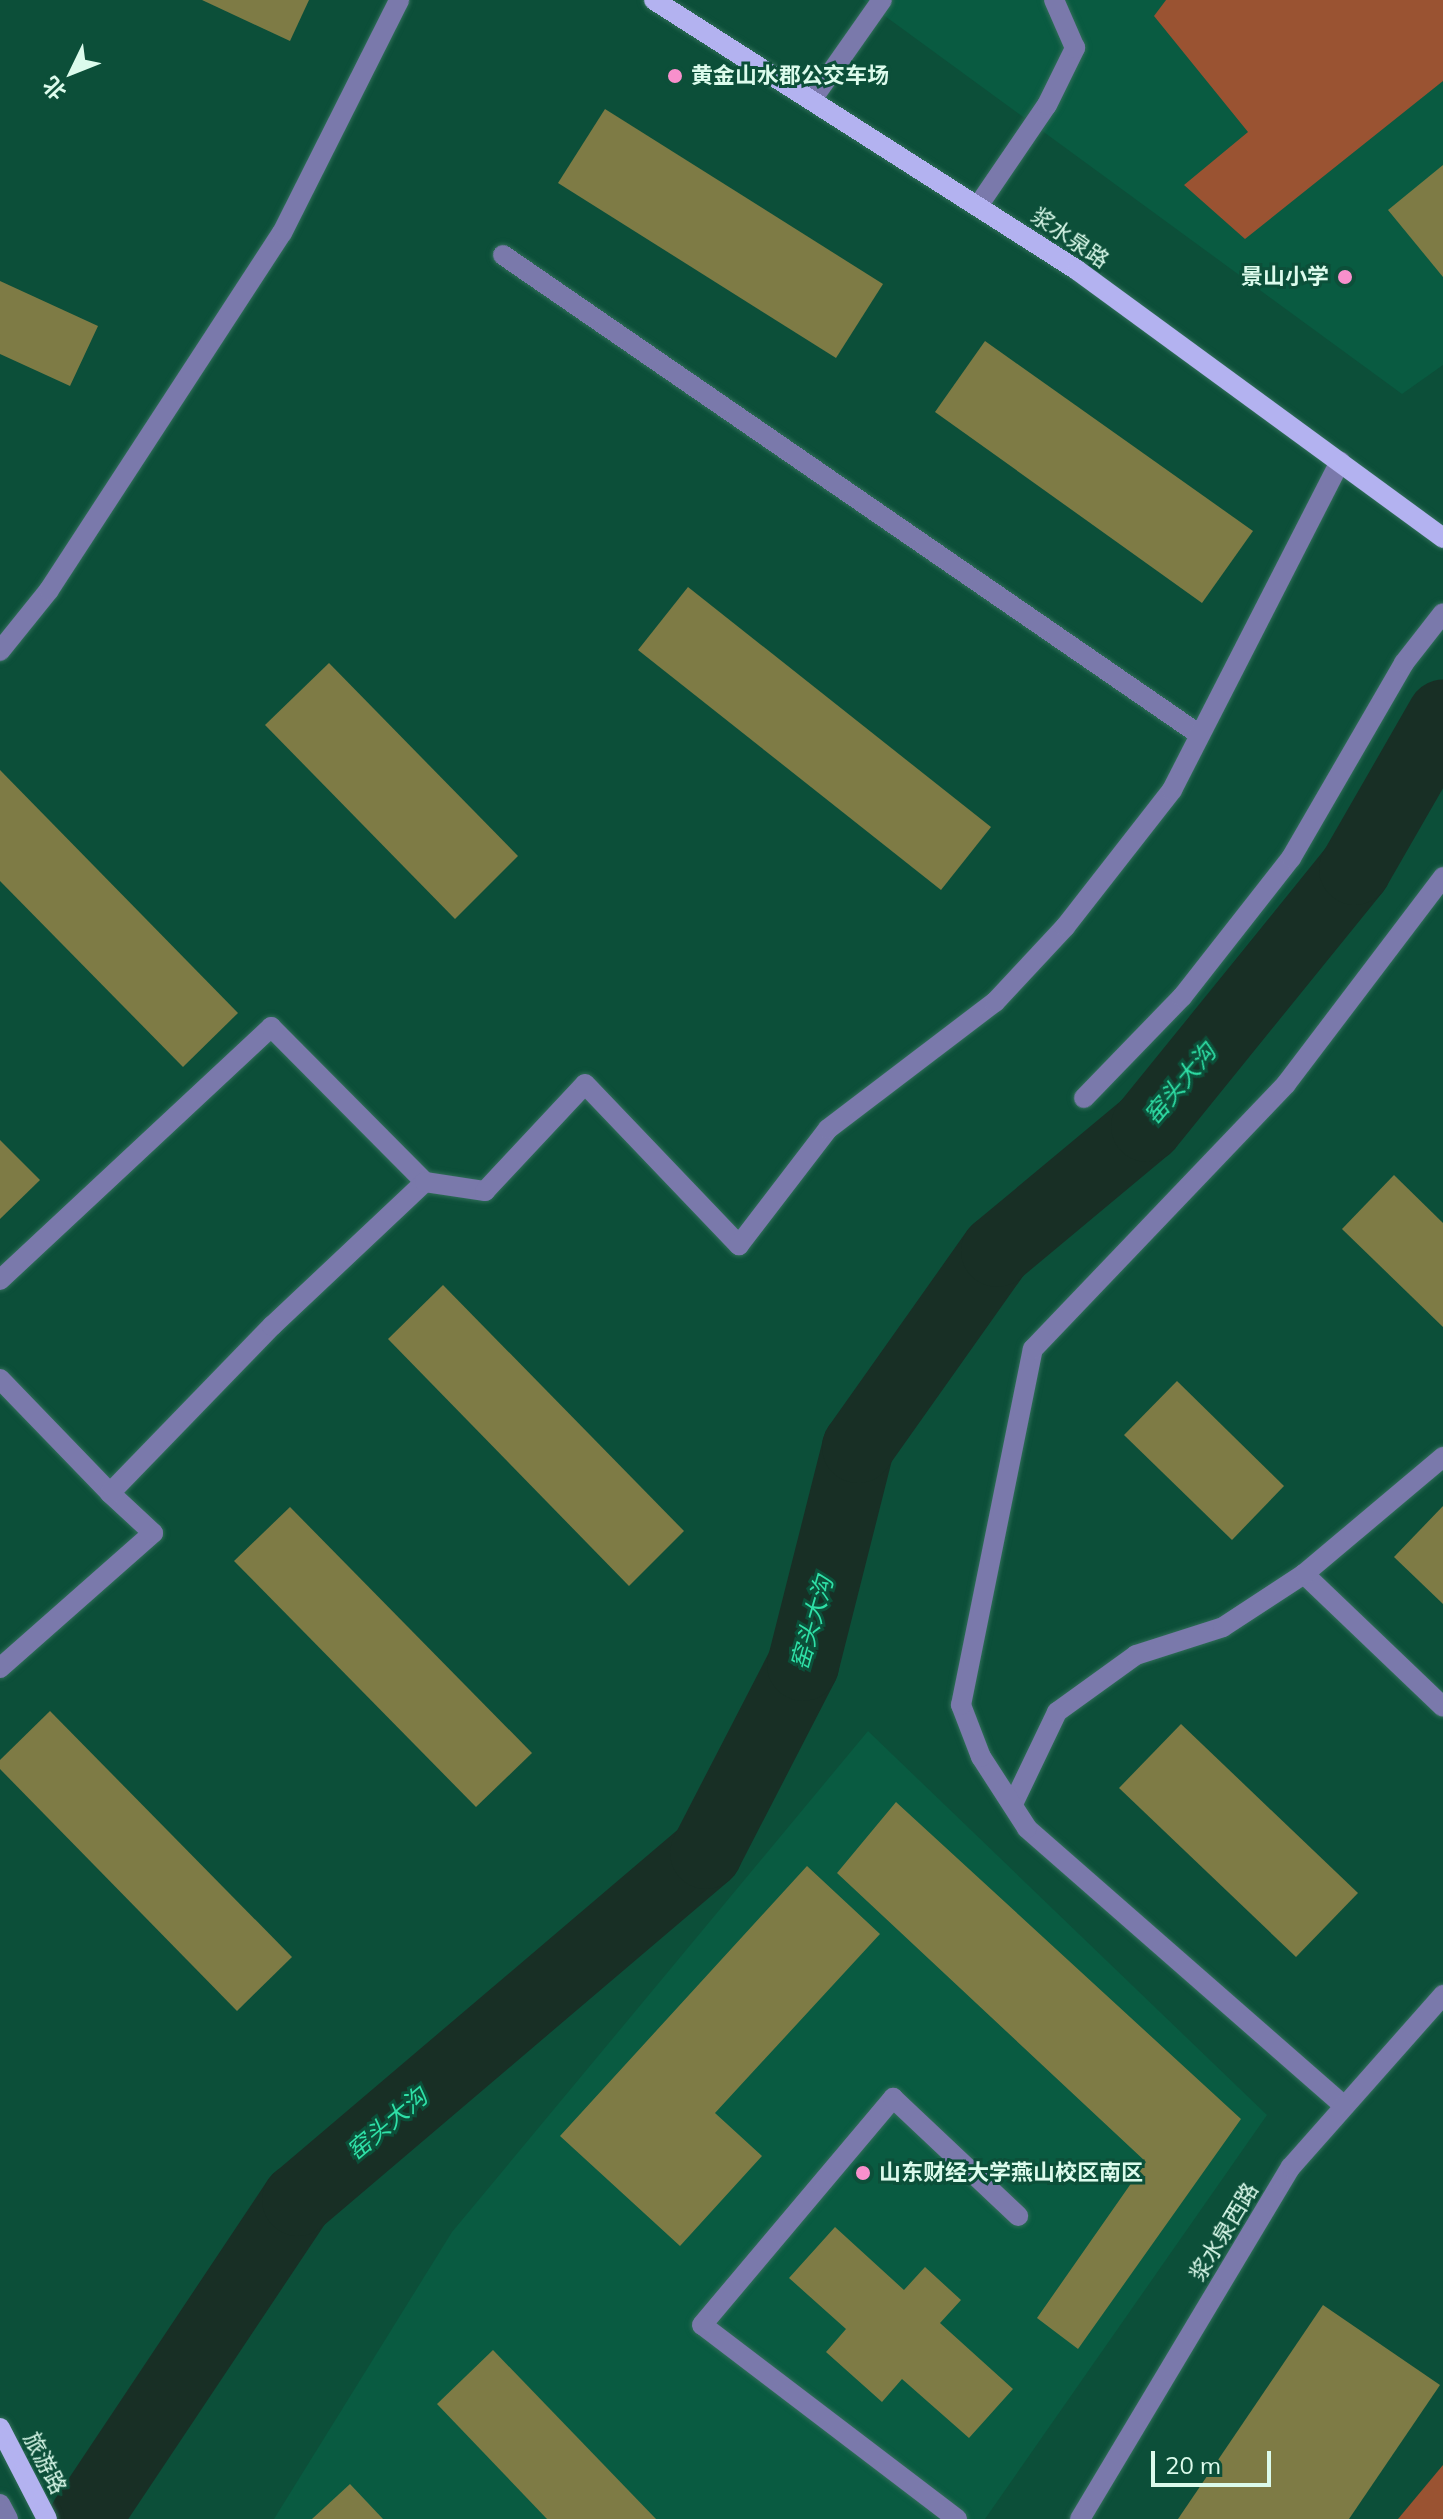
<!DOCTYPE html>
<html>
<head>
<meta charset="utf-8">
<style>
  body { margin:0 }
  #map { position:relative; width:1443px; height:2519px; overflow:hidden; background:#0c4f39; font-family:Mulish,"Noto Sans SC",sans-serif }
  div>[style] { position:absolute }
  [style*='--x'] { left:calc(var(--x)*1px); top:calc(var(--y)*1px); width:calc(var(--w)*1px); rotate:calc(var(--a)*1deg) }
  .built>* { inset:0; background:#095b41 }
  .green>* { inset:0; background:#9a5332 }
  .river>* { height:72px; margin:-36px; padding:0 36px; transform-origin:36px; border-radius:36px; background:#182f25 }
  .building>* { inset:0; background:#7e7b45 }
  .roads { filter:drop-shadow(0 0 2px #316e59) drop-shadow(0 0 2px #316e59) }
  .minor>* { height:20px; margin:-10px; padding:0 10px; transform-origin:10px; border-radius:10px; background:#7a79ab }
  .major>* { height:20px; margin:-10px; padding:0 10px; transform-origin:10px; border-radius:10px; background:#b3b2f0 }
  .dots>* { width:22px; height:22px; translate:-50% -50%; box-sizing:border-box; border:4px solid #0c4f39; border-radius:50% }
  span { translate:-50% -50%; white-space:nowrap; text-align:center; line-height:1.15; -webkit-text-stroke:6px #0c4f39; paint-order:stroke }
  .poi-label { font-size:22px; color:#dcfbec; font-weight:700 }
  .left { translate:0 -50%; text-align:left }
  .right { translate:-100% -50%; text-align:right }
  .street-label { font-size:22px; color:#dcfbec }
  .water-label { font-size:24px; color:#2fe0a7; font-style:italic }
  .north { position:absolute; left:32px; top:32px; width:80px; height:80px; -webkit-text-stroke:6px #0c4f39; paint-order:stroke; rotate:227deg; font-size:22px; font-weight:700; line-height:32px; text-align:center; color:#dcfbec }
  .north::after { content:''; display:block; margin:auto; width:28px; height:36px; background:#dcfbec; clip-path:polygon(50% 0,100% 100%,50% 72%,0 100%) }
  .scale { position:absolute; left:1151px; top:2451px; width:120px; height:36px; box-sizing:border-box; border:4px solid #dcfbec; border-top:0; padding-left:10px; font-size:24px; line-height:28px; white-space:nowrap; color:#dcfbec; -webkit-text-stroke:6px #0c4f39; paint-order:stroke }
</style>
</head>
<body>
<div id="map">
  <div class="built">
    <i style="clip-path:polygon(863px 0,1443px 0,1443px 365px,1402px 394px)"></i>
    <i style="clip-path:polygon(868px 1731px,1267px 2115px,985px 2519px,274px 2519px,452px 2232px)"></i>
  </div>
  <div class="green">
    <i style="clip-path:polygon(1166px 0,1443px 0,1443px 81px,1245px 239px,1184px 185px,1248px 132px,1154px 16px)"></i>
    <i style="clip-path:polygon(1443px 2465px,1443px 2519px,1398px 2519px)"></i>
  </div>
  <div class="river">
    <i style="--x:85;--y:2519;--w:384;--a:-56.3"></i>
    <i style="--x:298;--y:2200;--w:536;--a:-40.38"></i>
    <i style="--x:706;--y:1853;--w:212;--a:-62.7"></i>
    <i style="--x:803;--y:1665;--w:225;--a:-75.8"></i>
    <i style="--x:858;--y:1447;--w:240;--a:-54.7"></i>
    <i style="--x:997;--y:1251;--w:195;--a:-39.8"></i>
    <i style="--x:1147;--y:1126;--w:331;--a:-51"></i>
    <i style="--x:1355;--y:869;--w:177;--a:-60.1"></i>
  </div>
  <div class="building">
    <i style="clip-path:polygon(202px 0,309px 0,290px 41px)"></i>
    <i style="clip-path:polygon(605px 109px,883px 284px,836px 358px,558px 183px)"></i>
    <i style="clip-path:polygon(1443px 165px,1443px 277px,1388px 210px)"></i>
    <i style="clip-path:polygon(0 281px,98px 326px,70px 386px,0 354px)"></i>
    <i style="clip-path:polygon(985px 341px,1253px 531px,1202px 603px,935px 412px)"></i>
    <i style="clip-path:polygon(688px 587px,991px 827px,941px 890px,638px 650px)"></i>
    <i style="clip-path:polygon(329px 663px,518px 856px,455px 919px,265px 725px)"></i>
    <i style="clip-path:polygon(0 770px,238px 1013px,183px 1067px,0 881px)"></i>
    <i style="clip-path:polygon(0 1140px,40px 1180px,0 1219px)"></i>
    <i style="clip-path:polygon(1394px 1175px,1443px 1223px,1443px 1327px,1342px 1229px)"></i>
    <i style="clip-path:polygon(443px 1285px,684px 1531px,629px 1586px,388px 1339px)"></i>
    <i style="clip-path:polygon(1177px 1381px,1284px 1486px,1232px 1540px,1124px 1435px)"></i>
    <i style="clip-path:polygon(1443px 1506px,1443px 1604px,1394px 1557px)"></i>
    <i style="clip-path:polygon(290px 1507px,532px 1753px,476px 1807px,234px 1561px)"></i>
    <i style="clip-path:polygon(50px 1711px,292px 1957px,237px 2011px,0 1769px,0 1760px)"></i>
    <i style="clip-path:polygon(1181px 1724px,1358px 1893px,1296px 1957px,1119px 1788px)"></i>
    <i style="clip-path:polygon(896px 1802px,1241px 2119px,1078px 2349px,1037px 2318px,1146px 2162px,837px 1873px)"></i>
    <i style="clip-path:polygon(807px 1866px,880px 1934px,715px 2113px,762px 2156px,680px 2246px,560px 2136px)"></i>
    <i style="clip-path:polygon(835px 2227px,904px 2290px,925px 2267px,961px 2300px,940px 2323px,1013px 2389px,969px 2438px,902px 2379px,882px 2402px,826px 2352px,846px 2329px,789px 2278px)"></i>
    <i style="clip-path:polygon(1323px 2305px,1440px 2385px,1349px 2519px,1178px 2519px)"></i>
    <i style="clip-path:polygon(493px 2350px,656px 2519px,547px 2519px,437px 2404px)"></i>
    <i style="clip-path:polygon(350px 2484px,383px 2519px,312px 2519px)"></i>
  </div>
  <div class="roads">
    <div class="minor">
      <i style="--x:813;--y:98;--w:120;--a:-54.9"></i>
      <i style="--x:978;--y:206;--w:122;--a:-55.7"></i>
      <i style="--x:1047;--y:105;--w:64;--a:-63.8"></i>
      <i style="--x:1075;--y:48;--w:52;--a:-113.6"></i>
      <i style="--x:503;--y:255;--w:846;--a:34.55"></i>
      <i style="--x:0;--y:651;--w:78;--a:-51.2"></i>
      <i style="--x:49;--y:590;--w:426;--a:-56.9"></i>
      <i style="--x:282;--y:233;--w:261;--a:-63.3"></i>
      <i style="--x:1084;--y:1098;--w:141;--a:-45.9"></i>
      <i style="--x:1182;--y:997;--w:177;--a:-51.9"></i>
      <i style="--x:1291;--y:858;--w:225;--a:-59.9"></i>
      <i style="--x:1404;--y:663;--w:63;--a:-52"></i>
      <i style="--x:0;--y:1280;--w:371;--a:-43"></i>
      <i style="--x:271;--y:1027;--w:218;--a:45.2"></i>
      <i style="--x:0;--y:1379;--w:158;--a:46"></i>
      <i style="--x:1304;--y:1574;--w:192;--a:43.7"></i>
      <i style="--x:0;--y:1668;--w:204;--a:-41.4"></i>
      <i style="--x:153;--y:1533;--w:59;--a:-137.1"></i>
      <i style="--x:110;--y:1493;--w:233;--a:-45.9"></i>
      <i style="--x:272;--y:1326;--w:210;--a:-43.3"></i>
      <i style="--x:425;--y:1182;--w:61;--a:8.5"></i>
      <i style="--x:485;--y:1191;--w:146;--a:-46.9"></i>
      <i style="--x:585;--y:1084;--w:223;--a:46.3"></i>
      <i style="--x:739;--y:1245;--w:146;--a:-52.5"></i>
      <i style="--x:828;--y:1129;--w:210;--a:-37.3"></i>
      <i style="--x:995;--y:1002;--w:103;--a:-47"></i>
      <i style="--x:1065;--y:927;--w:174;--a:-52"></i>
      <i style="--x:1172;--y:790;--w:369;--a:-62.9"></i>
      <i style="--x:1013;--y:1804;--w:102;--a:-64.4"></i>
      <i style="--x:1057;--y:1712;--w:97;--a:-35.8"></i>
      <i style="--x:1136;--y:1655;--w:91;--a:-17.8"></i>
      <i style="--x:1223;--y:1627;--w:97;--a:-33.2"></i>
      <i style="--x:1304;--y:1574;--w:182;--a:-40.1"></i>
      <i style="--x:1343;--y:2105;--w:420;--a:-138.8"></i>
      <i style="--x:1027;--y:1828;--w:85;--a:-122.9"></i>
      <i style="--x:981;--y:1757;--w:56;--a:-111"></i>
      <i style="--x:961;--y:1705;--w:363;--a:-78.6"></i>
      <i style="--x:1033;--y:1349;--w:366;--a:-46.3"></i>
      <i style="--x:1286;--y:1084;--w:260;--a:-52.8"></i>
      <i style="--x:0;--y:2504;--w:17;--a:62"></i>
      <i style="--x:957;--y:2519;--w:320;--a:-142.7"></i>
      <i style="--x:702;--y:2325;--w:297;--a:-49.9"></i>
      <i style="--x:893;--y:2098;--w:172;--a:43.3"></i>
      <i style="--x:1080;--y:2519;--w:410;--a:-59.1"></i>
      <i style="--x:1291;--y:2167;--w:230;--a:-48.5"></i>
    </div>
    <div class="major">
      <i style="--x:654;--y:0;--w:502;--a:32.55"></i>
      <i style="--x:1077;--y:270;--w:454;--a:36.2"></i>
      <i style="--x:0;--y:2428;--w:102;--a:62.7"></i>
    </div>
  </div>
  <div class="dots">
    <i style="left:675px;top:76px;background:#f890cc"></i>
    <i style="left:1345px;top:277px;background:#f890cc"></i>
    <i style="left:863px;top:2173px;background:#f890cc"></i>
  </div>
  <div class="poi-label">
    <span class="left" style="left:691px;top:76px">黄金山水郡公交车场</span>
    <span class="right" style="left:1329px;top:277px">景山小学</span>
    <span class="left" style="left:879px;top:2173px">山东财经大学燕山校区南区</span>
  </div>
  <div class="street-label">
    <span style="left:1070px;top:238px;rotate:34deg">浆水泉路</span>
    <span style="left:1224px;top:2232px;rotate:-59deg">浆水泉西路</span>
    <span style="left:45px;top:2463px;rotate:63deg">旅游路</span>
  </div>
  <div class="water-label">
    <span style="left:1180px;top:1084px;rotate:-50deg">窑头大沟</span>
    <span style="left:812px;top:1623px;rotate:-74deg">窑头大沟</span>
    <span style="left:387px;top:2124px;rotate:-40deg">窑头大沟</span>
  </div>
  <div class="north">北</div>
  <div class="scale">20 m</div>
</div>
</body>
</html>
